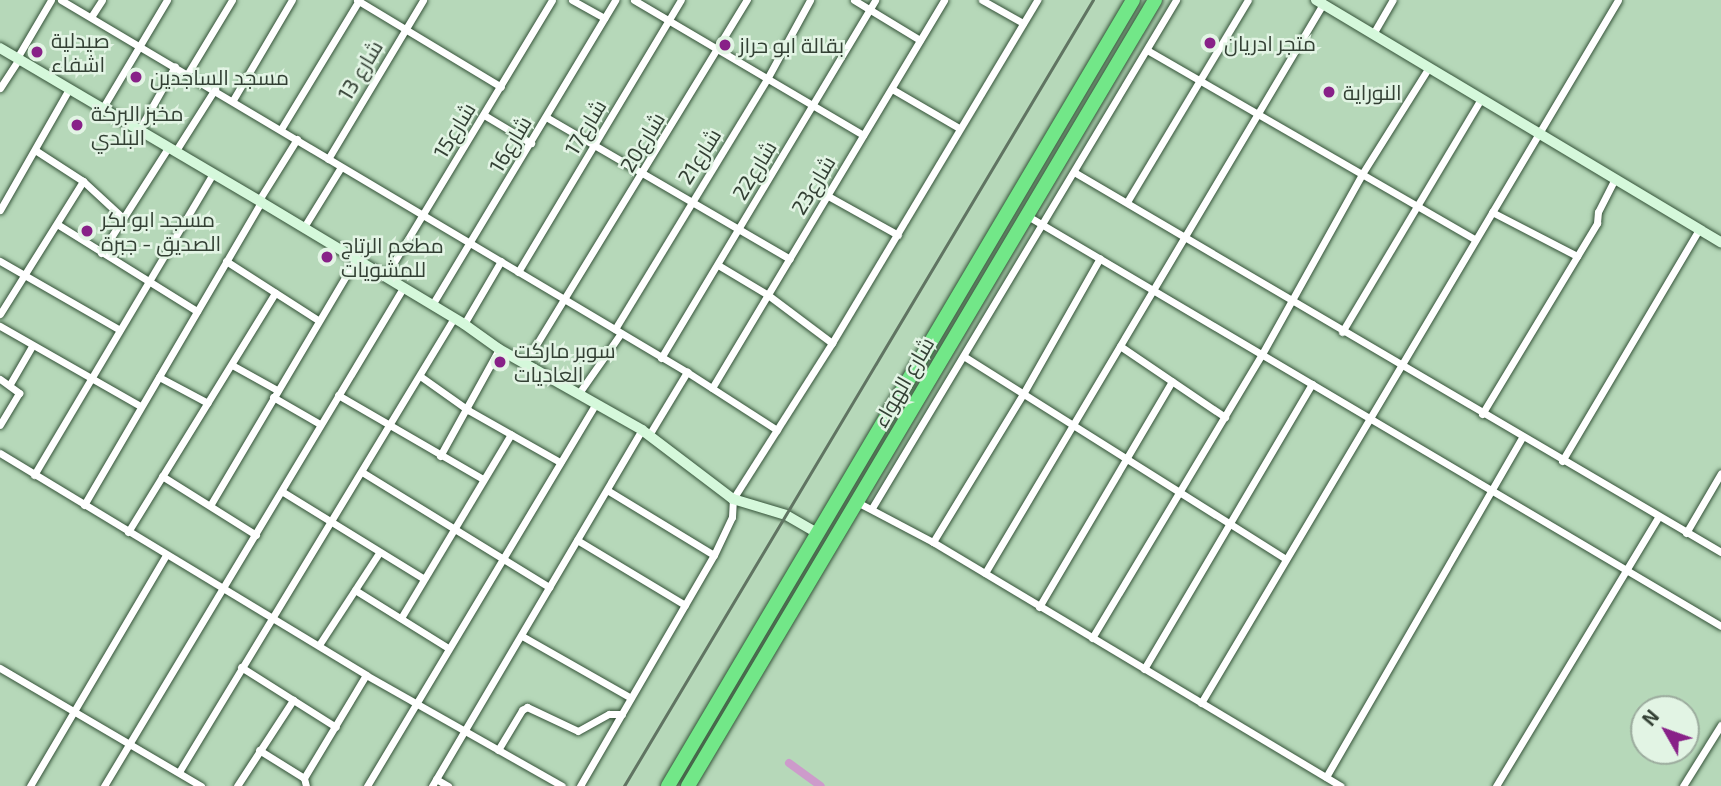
<!DOCTYPE html>
<html>
<head>
<meta charset="utf-8">
<style>
  body { margin:0 }
  #map { position:relative; width:1721px; height:786px; overflow:hidden; background:#b6d8b9; font-family:"Exo 2",Cairo,sans-serif }
  div>[style] { position:absolute }
  [style*='--x'] { left:calc(var(--x)*1px); top:calc(var(--y)*1px); width:calc(var(--w)*1px); rotate:calc(var(--a)*1deg) }
  .canal>* { height:8px; margin:-4px; padding:0 4px; transform-origin:4px; border-radius:4px; background:#cd9bcb }
  .roads { filter:drop-shadow(0 0 2px #355339) drop-shadow(0 0 2px #355339) }
  .street>* { height:7px; margin:-3.5px; padding:0 3.5px; transform-origin:3.5px; border-radius:3.5px; background:#fff }
  .secondary>* { height:10px; margin:-5px; padding:0 5px; transform-origin:5px; border-radius:5px; background:#d5f8db }
  .highway>* { height:14px; margin:-7px; padding:0 7px; transform-origin:7px; border-radius:7px; background:#72e788 }
  .rail>* { height:2.5px; margin:-1.25px; padding:0 1.25px; transform-origin:1.25px; border-radius:1.25px; background:#607462 }
  .dots>* { width:19px; height:19px; translate:-50% -50%; box-sizing:border-box; border:4px solid #e2f4e4; border-radius:50% }
  span { translate:-50% -50%; white-space:nowrap; text-align:center; line-height:1.15; -webkit-text-stroke:5px #e2f4e4; paint-order:stroke }
  .poi-label { font-size:21px; color:#334034 }
  .left { translate:0 -50%; text-align:left }
  .street-label { font-size:21px; color:#334034 }
  .north { position:absolute; left:1630px; top:695px; width:70px; height:70px; box-sizing:border-box; background:#e2f4e4; border:2px solid #9cac9e; border-radius:50%; rotate:310deg; font-size:19px; font-weight:700; line-height:28px; text-align:center; color:#334034 }
  .north::after { content:''; display:block; margin:auto; width:24px; height:32px; background:#882188; clip-path:polygon(50% 0,100% 100%,50% 72%,0 100%) }
</style>
</head>
<body>
<div id="map">
  <div class="canal">
    <i style="--x:789;--y:763;--w:39;--a:36"></i>
  </div>
  <div class="roads">
    <div class="street">
      <i style="--x:61;--y:0;--w:728;--a:30.72"></i>
      <i style="--x:687;--y:372;--w:107;--a:32.8"></i>
      <i style="--x:357;--y:0;--w:168;--a:31.1"></i>
      <i style="--x:572;--y:0;--w:37;--a:29"></i>
      <i style="--x:634;--y:0;--w:266;--a:30.5"></i>
      <i style="--x:854;--y:0;--w:77;--a:31.2"></i>
      <i style="--x:982;--y:0;--w:47;--a:29.3"></i>
      <i style="--x:91;--y:17;--w:20;--a:-57"></i>
      <i style="--x:1373;--y:34;--w:39;--a:-60"></i>
      <i style="--x:1147;--y:50;--w:379;--a:30"></i>
      <i style="--x:17;--y:58;--w:67;--a:-59.6"></i>
      <i style="--x:188;--y:73;--w:85;--a:-58.9"></i>
      <i style="--x:0;--y:88;--w:33;--a:-57"></i>
      <i style="--x:892;--y:89;--w:78;--a:30.2"></i>
      <i style="--x:233;--y:100;--w:116;--a:-59.5"></i>
      <i style="--x:102;--y:109;--w:127;--a:-59.2"></i>
      <i style="--x:484;--y:115;--w:55;--a:30.8"></i>
      <i style="--x:546;--y:117;--w:282;--a:30.2"></i>
      <i style="--x:281;--y:129;--w:151;--a:-58.8"></i>
      <i style="--x:139;--y:130;--w:73;--a:-60.6"></i>
      <i style="--x:35;--y:150;--w:57;--a:32.9"></i>
      <i style="--x:83;--y:181;--w:54;--a:42.8"></i>
      <i style="--x:175;--y:152;--w:75;--a:-57.6"></i>
      <i style="--x:328;--y:159;--w:185;--a:-59.1"></i>
      <i style="--x:1074;--y:172;--w:750;--a:30.43"></i>
      <i style="--x:828;--y:196;--w:80;--a:29.1"></i>
      <i style="--x:259;--y:200;--w:72;--a:-58.1"></i>
      <i style="--x:1127;--y:202;--w:235;--a:-59.1"></i>
      <i style="--x:0;--y:210;--w:139;--a:-60.3"></i>
      <i style="--x:1492;--y:212;--w:96;--a:27.4"></i>
      <i style="--x:1026;--y:215;--w:807;--a:30.6"></i>
      <i style="--x:57;--y:224;--w:165;--a:31.9"></i>
      <i style="--x:304;--y:227;--w:70;--a:-58.3"></i>
      <i style="--x:101;--y:253;--w:125;--a:-57.5"></i>
      <i style="--x:0;--y:261;--w:138;--a:29.9"></i>
      <i style="--x:226;--y:261;--w:109;--a:32.7"></i>
      <i style="--x:718;--y:265;--w:58;--a:31"></i>
      <i style="--x:768;--y:295;--w:80;--a:36.9"></i>
      <i style="--x:518;--y:272;--w:317;--a:-59.1"></i>
      <i style="--x:385;--y:277;--w:323;--a:-58.9"></i>
      <i style="--x:432;--y:305;--w:356;--a:-59"></i>
      <i style="--x:0;--y:314;--w:157;--a:-58"></i>
      <i style="--x:464;--y:324;--w:73;--a:-59.6"></i>
      <i style="--x:0;--y:326;--w:161;--a:29.7"></i>
      <i style="--x:615;--y:329;--w:293;--a:-58.7"></i>
      <i style="--x:767;--y:79;--w:90;--a:-61.4"></i>
      <i style="--x:1342;--y:332;--w:271;--a:-59.2"></i>
      <i style="--x:1120;--y:346;--w:127;--a:34.1"></i>
      <i style="--x:965;--y:357;--w:377;--a:32.2"></i>
      <i style="--x:661;--y:358;--w:417;--a:-59.1"></i>
      <i style="--x:525;--y:363;--w:426;--a:-58.6"></i>
      <i style="--x:232;--y:365;--w:51;--a:29.1"></i>
      <i style="--x:420;--y:376;--w:59;--a:35.3"></i>
      <i style="--x:468;--y:410;--w:106;--a:29.5"></i>
      <i style="--x:159;--y:377;--w:55;--a:28"></i>
      <i style="--x:0;--y:379;--w:24;--a:36"></i>
      <i style="--x:19;--y:393;--w:37;--a:121"></i>
      <i style="--x:10;--y:384;--w:44;--a:-59.9"></i>
      <i style="--x:712;--y:388;--w:452;--a:-59.1"></i>
      <i style="--x:579;--y:393;--w:73;--a:-55"></i>
      <i style="--x:338;--y:395;--w:168;--a:30.1"></i>
      <i style="--x:273;--y:397;--w:54;--a:29.9"></i>
      <i style="--x:1482;--y:414;--w:223;--a:-58.9"></i>
      <i style="--x:1597;--y:223;--w:11;--a:-85"></i>
      <i style="--x:1598;--y:212;--w:38;--a:-63"></i>
      <i style="--x:649;--y:435;--w:74;--a:-58.9"></i>
      <i style="--x:0;--y:453;--w:428;--a:31.2"></i>
      <i style="--x:366;--y:675;--w:225;--a:29.5"></i>
      <i style="--x:440;--y:456;--w:122;--a:-61.1"></i>
      <i style="--x:1562;--y:461;--w:269;--a:-59.4"></i>
      <i style="--x:362;--y:472;--w:220;--a:31.6"></i>
      <i style="--x:34;--y:475;--w:350;--a:-59.3"></i>
      <i style="--x:162;--y:476;--w:111;--a:32.1"></i>
      <i style="--x:607;--y:490;--w:125;--a:31.3"></i>
      <i style="--x:283;--y:492;--w:164;--a:31.6"></i>
      <i style="--x:857;--y:502;--w:86;--a:27.8"></i>
      <i style="--x:933;--y:542;--w:475;--a:30.9"></i>
      <i style="--x:211;--y:504;--w:285;--a:-59.4"></i>
      <i style="--x:84;--y:505;--w:351;--a:-59.7"></i>
      <i style="--x:872;--y:508;--w:592;--a:-59.1"></i>
      <i style="--x:128;--y:532;--w:281;--a:-58.4"></i>
      <i style="--x:1686;--y:533;--w:69;--a:-59.7"></i>
      <i style="--x:577;--y:540;--w:126;--a:31"></i>
      <i style="--x:933;--y:542;--w:173;--a:-58.7"></i>
      <i style="--x:1023;--y:394;--w:156;--a:-60.5"></i>
      <i style="--x:985;--y:573;--w:662;--a:-59.29"></i>
      <i style="--x:355;--y:590;--w:110;--a:31.9"></i>
      <i style="--x:1039;--y:607;--w:262;--a:-59.5"></i>
      <i style="--x:401;--y:618;--w:214;--a:-59.1"></i>
      <i style="--x:522;--y:636;--w:125;--a:29.6"></i>
      <i style="--x:1092;--y:638;--w:331;--a:-59.1"></i>
      <i style="--x:1262;--y:354;--w:206;--a:-60.9"></i>
      <i style="--x:1362;--y:174;--w:126;--a:-57.9"></i>
      <i style="--x:319;--y:645;--w:110;--a:-56.9"></i>
      <i style="--x:241;--y:667;--w:112;--a:32.3"></i>
      <i style="--x:0;--y:668;--w:233;--a:30.4"></i>
      <i style="--x:1144;--y:669;--w:331;--a:-59.5"></i>
      <i style="--x:1201;--y:703;--w:817;--a:-59.32"></i>
      <i style="--x:259;--y:750;--w:53;--a:31.9"></i>
      <i style="--x:304;--y:778;--w:8;--a:76"></i>
      <i style="--x:498;--y:750;--w:47;--a:-59"></i>
      <i style="--x:522;--y:710;--w:6;--a:-31"></i>
      <i style="--x:527;--y:707;--w:56;--a:25.2"></i>
      <i style="--x:578;--y:731;--w:35;--a:-29"></i>
      <i style="--x:609;--y:714;--w:13;--a:0"></i>
      <i style="--x:179;--y:772;--w:531;--a:-58.8"></i>
      <i style="--x:1326;--y:777;--w:392;--a:-60"></i>
      <i style="--x:304;--y:778;--w:120;--a:-59"></i>
      <i style="--x:436;--y:779;--w:14;--a:30"></i>
      <i style="--x:30;--y:786;--w:268;--a:-59.5"></i>
      <i style="--x:104;--y:786;--w:581;--a:-59.02"></i>
      <i style="--x:237;--y:786;--w:103;--a:-56.9"></i>
      <i style="--x:367;--y:786;--w:446;--a:-59.1"></i>
      <i style="--x:432;--y:786;--w:413;--a:-59.5"></i>
      <i style="--x:580;--y:786;--w:267;--a:-59.9"></i>
      <i style="--x:714;--y:555;--w:42;--a:-64.7"></i>
      <i style="--x:732;--y:517;--w:18;--a:-87"></i>
      <i style="--x:733;--y:499;--w:185;--a:-57.6"></i>
      <i style="--x:832;--y:343;--w:400;--a:-59.1"></i>
      <i style="--x:1496;--y:786;--w:314;--a:-58.9"></i>
      <i style="--x:1683;--y:786;--w:72;--a:-58.1"></i>
    </div>
    <div class="secondary">
      <i style="--x:1316;--y:0;--w:472;--a:30.9"></i>
      <i style="--x:0;--y:48;--w:303;--a:30.5"></i>
      <i style="--x:261;--y:202;--w:237;--a:31"></i>
      <i style="--x:464;--y:324;--w:43;--a:35.5"></i>
      <i style="--x:499;--y:349;--w:164;--a:29.5"></i>
      <i style="--x:642;--y:430;--w:114;--a:37.2"></i>
      <i style="--x:733;--y:499;--w:55;--a:16.8"></i>
      <i style="--x:786;--y:515;--w:36;--a:30"></i>
    </div>
    <div class="highway">
      <i style="--x:668;--y:786;--w:913;--a:-59.39"></i>
      <i style="--x:688;--y:786;--w:914;--a:-59.28"></i>
    </div>
  </div>
  <div class="rail">
    <i style="--x:624;--y:786;--w:915;--a:-59.18"></i>
  </div>
  <div class="dots">
    <i style="left:1210px;top:43px;background:#882188"></i>
    <i style="left:725px;top:45px;background:#882188"></i>
    <i style="left:37px;top:52px;background:#882188"></i>
    <i style="left:136px;top:77px;background:#882188"></i>
    <i style="left:1329px;top:92px;background:#882188"></i>
    <i style="left:77px;top:125px;background:#882188"></i>
    <i style="left:87px;top:231px;background:#882188"></i>
    <i style="left:327px;top:257px;background:#882188"></i>
    <i style="left:500px;top:362px;background:#882188"></i>
  </div>
  <div class="poi-label">
    <span class="left" style="left:51px;top:52px">صيدلية<br>اشفاء</span>
    <span class="left" style="left:1224px;top:43px">متجر ادريان</span>
    <span class="left" style="left:739px;top:45px">بقالة ابو حراز</span>
    <span class="left" style="left:150px;top:77px">مسجد الساجدين</span>
    <span class="left" style="left:1343px;top:92px">النوراية</span>
    <span class="left" style="left:91px;top:125px">مخبز البركة<br>البلدي</span>
    <span class="left" style="left:101px;top:231px">مسجد ابو بكر<br>الصديق - جبرة</span>
    <span class="left" style="left:341px;top:257px">مطعم الرتاج<br>للمشويات</span>
    <span class="left" style="left:514px;top:362px">سوبر ماركت<br>العاديات</span>
  </div>
  <div class="street-label">
    <span style="left:360px;top:70px;rotate:-59deg">شارع 13</span>
    <span style="left:585px;top:127px;rotate:-59deg">شارع17</span>
    <span style="left:454px;top:130px;rotate:-59deg">شارع15</span>
    <span style="left:642px;top:142px;rotate:-59deg">شارع20</span>
    <span style="left:510px;top:144px;rotate:-59deg">شارع16</span>
    <span style="left:699px;top:156px;rotate:-58deg">شارع21</span>
    <span style="left:754px;top:170px;rotate:-59deg">شارع22</span>
    <span style="left:813px;top:185px;rotate:-59deg">شارع23</span>
    <span style="left:903px;top:382px;rotate:-60deg">شارع الهواء</span>
  </div>
  <div class="north">N</div>
</div>
</body>
</html>
